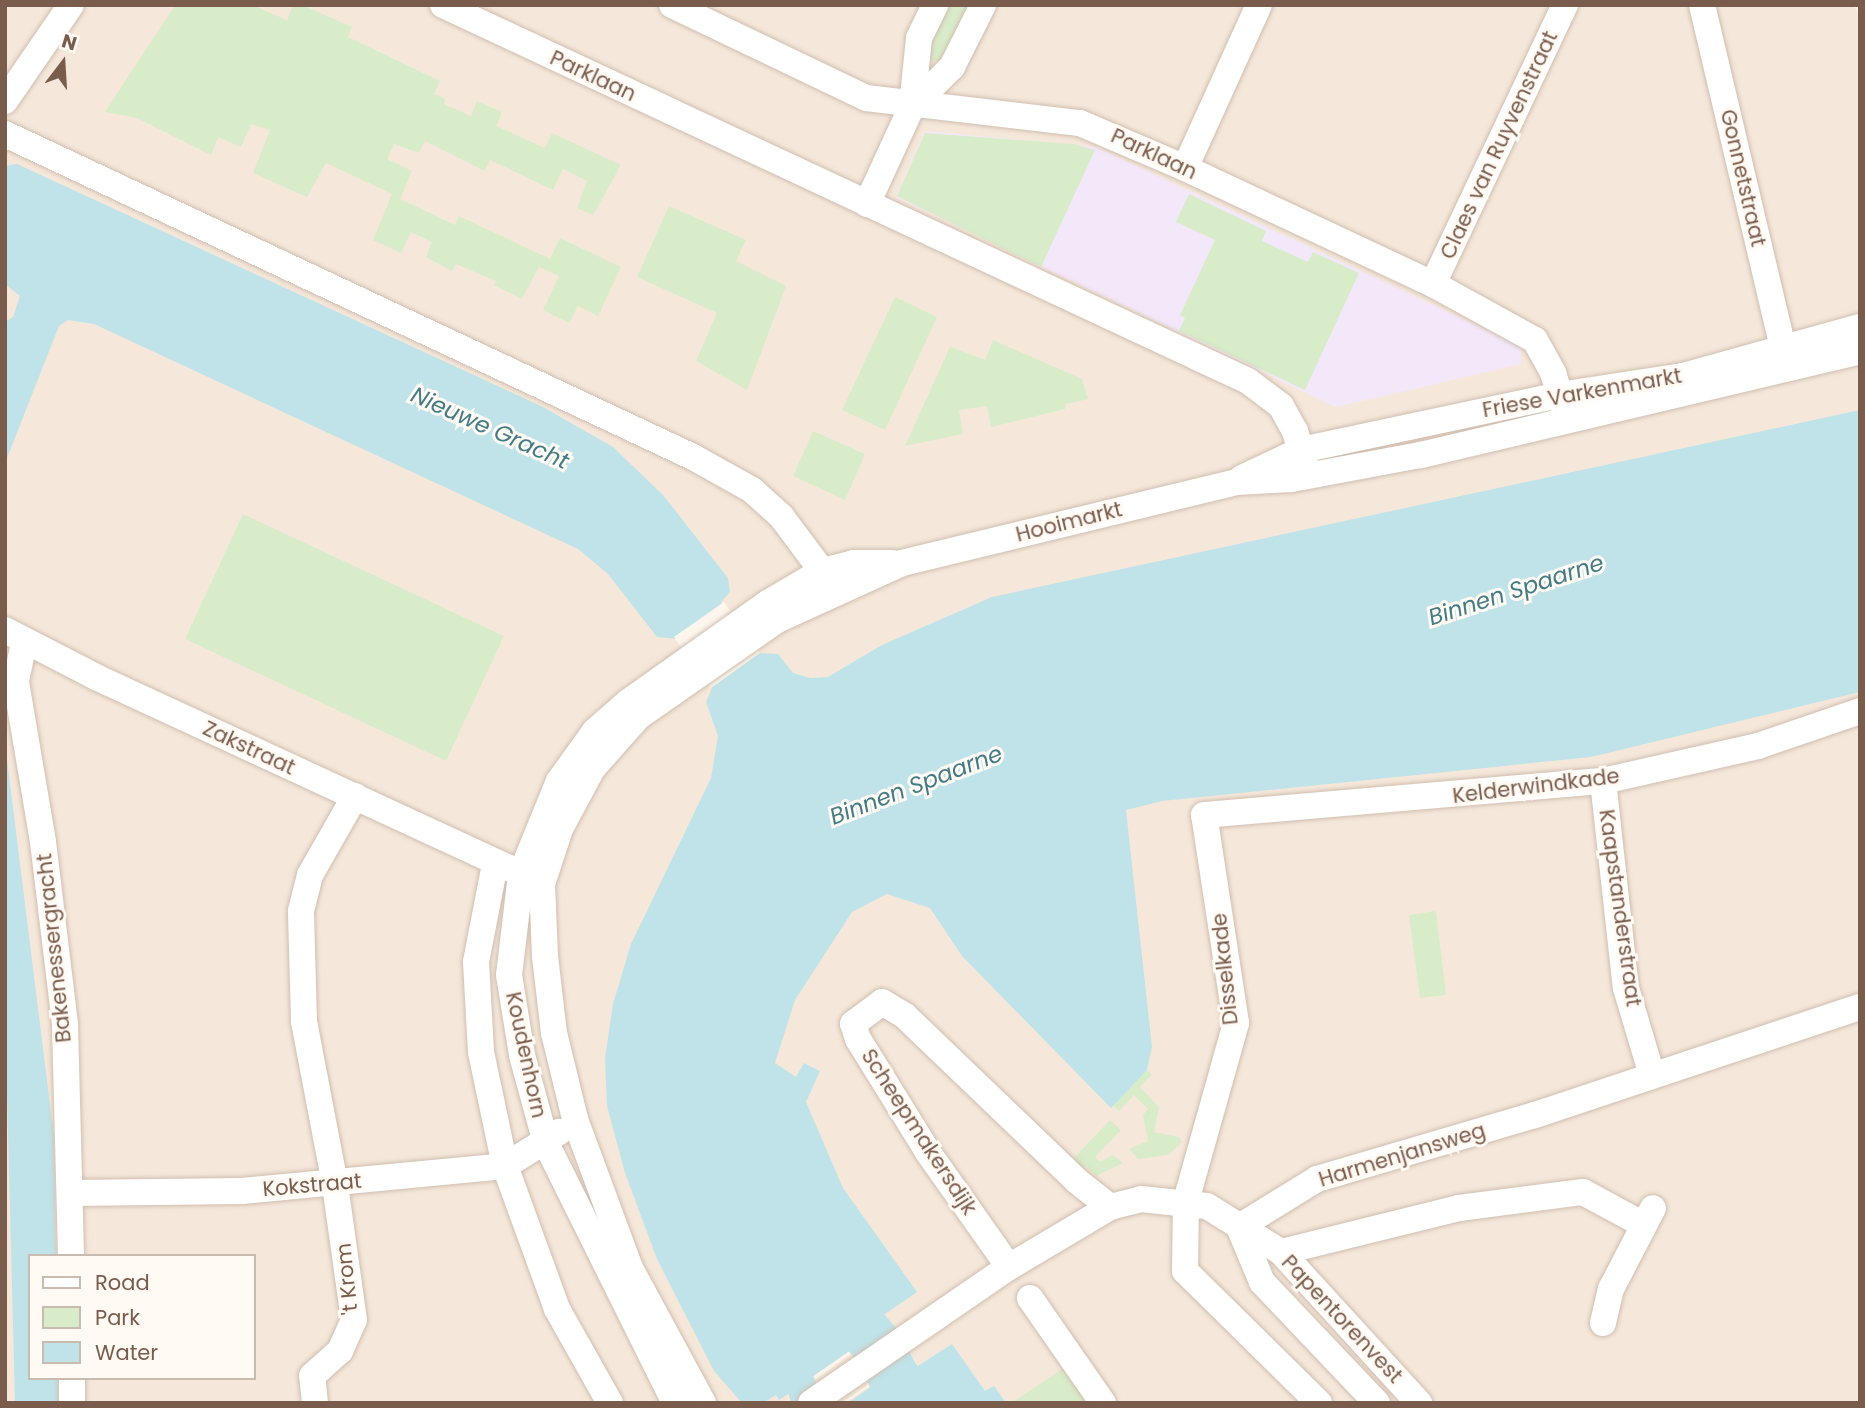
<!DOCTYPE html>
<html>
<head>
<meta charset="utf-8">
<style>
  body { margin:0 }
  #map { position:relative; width:1865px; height:1408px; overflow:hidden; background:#fdf6ec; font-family:Poppins,sans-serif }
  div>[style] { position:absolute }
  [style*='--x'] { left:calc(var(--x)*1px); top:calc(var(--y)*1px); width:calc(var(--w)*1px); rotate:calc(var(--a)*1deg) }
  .residential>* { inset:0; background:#f5e8da }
  .education>* { inset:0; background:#f3e8fa }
  .green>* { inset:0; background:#d8ecc9 }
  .water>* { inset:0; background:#bfe3e8 }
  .pier>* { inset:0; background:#fdf6ec }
  .canal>* { height:30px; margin:-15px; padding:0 15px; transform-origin:15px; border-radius:15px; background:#bfe3e8 }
  .river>* { height:51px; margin:-25.5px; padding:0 25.5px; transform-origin:25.5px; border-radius:25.5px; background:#bfe3e8 }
  .roads { filter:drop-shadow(0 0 2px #d1beb0) drop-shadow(0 0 2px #d1beb0) }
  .minor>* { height:26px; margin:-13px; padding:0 13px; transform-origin:13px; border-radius:13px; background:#fff }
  span { translate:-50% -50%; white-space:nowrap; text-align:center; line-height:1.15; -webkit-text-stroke:6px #fffaf3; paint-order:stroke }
  .street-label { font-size:21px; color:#7a5c4d }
  .water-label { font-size:23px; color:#437c86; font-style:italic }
  .frame { position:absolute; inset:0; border:7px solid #7a5c4d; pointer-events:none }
  .legend { position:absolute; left:28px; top:1254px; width:228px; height:126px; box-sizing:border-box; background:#fffaf3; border:2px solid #cabbb1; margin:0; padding:9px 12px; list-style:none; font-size:21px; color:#7a5c4d }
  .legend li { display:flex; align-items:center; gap:14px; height:35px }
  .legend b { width:35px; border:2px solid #cabbb1 }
  .north { position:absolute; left:28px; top:28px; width:70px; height:70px; -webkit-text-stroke:5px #fffaf3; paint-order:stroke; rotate:17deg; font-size:19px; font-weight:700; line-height:28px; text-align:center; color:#7a5c4d }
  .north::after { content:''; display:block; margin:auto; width:24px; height:32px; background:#7a5c4d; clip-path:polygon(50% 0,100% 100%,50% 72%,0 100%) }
</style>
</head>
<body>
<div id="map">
  <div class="residential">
    <i style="clip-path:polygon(evenodd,5px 5px,1853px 5px,1860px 13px,1860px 1403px,5px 1403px,5px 5px,30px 1256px,254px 1256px,254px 1378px,30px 1378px,30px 1256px)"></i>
  </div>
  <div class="education">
    <i style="clip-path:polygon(925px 131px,1096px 147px,1521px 346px,1521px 364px,1336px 407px,896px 197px)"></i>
  </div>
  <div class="green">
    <i style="clip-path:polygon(175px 5px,252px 5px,287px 20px,293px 5px,302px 5px,352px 27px,348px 37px,440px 81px,434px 94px,445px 98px,444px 104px,471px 116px,477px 101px,502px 112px,496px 126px,545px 148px,552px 133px,621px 165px,593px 215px,577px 208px,587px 181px,563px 169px,553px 190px,490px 160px,485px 171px,425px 141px,419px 153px,394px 144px,387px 159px,412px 171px,400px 199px,455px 225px,459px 216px,550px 259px,560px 238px,621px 267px,598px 316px,578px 306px,569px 323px,543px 310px,559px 276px,539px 267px,522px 299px,494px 285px,496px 281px,456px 264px,452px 271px,426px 257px,432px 242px,411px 232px,401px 253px,373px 240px,392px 194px,326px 163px,307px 197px,253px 173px,270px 130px,251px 124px,241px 147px,218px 137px,211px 155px,137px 118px,105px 112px)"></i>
    <i style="clip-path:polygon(948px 5px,969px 5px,940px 60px,923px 61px)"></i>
    <i style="clip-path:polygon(925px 133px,1073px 144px,1095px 150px,1041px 267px,897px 196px)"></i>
    <i style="clip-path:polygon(1189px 194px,1266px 231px,1262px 241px,1308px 262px,1313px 252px,1359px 273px,1305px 390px,1179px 331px,1185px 318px,1180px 315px,1215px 240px,1176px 222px)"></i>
    <i style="clip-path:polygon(669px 206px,746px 240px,736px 261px,786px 286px,747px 390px,696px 361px,717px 313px,637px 277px)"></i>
    <i style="clip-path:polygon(895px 297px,937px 317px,885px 430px,842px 410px)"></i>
    <i style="clip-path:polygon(993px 340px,1082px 379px,1088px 399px,1066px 404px,1065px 409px,991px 427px,987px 406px,959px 410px,963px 434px,905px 446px,950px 347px,985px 360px)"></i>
    <i style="clip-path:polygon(813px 431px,865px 454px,845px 500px,793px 476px)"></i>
    <i style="clip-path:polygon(243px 514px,504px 636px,446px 761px,185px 639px)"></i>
    <i style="clip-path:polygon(1436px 911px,1446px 995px,1420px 998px,1409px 915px)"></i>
    <i style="clip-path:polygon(1147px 1070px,1152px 1075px,1140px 1087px,1159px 1107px,1154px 1132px,1179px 1137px,1182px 1142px,1168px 1155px,1138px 1159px,1129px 1149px,1148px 1141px,1143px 1115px,1148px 1109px,1134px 1095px,1119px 1111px,1113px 1105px)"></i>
    <i style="clip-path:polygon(1110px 1120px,1121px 1130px,1095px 1157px,1100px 1162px,1113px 1155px,1123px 1163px,1096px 1176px,1086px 1166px,1081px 1171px,1071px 1161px)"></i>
    <i style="clip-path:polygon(1064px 1368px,1088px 1403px,1011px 1403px)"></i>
  </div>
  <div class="water">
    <i style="clip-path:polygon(17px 164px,543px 407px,613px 447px,663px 495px,728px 578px,730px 592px,721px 602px,757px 653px,778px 654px,793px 673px,810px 678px,828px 677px,882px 645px,992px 597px,1860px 410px,1860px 692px,1591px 757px,1162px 801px,1126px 810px,1152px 1047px,1147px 1070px,1111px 1108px,962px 956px,930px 908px,887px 894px,852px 912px,795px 1000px,775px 1063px,796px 1077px,804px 1063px,820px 1071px,806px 1102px,843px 1188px,917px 1292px,882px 1316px,887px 1325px,788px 1394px,779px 1400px,776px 1395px,763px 1403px,742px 1403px,714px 1371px,657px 1259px,625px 1173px,607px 1106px,605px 1058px,613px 1004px,631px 944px,711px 778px,718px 736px,706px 702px,712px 688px,677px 639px,657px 637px,608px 574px,578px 549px,94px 324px,68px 320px,59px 326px,5px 463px,5px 322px,13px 317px,20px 296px,5px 284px,5px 166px)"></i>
    <i style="clip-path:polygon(5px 743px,54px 1137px,56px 1256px,30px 1256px,30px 1378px,58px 1378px,58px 1403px,15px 1403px,5px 1017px)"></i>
    <i style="clip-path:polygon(952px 1344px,985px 1391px,994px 1386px,1006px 1403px,848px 1403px,910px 1359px,918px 1366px)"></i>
  </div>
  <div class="pier">
    <i style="clip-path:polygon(724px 602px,760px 653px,711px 688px,674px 637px)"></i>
    <i style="clip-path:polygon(887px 1325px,890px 1327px,789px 1398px,788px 1394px)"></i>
    <i style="clip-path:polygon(909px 1356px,910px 1359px,845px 1403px,846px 1400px)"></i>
  </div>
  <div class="canal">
    <i style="--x:786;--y:1346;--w:53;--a:69.2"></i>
    <i style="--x:805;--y:1396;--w:10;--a:45"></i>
  </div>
  <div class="river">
    <i style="--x:824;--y:1285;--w:81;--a:48.5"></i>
    <i style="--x:878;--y:1346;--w:64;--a:63.8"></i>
  </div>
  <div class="roads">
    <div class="minor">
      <i style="--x:443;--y:5;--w:888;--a:25.04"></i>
      <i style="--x:1248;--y:381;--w:41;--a:37.1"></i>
      <i style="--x:1281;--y:406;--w:29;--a:61"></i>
      <i style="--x:1295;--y:431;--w:46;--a:73.5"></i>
      <i style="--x:672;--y:5;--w:215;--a:25.6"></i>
      <i style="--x:866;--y:98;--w:215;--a:6.7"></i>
      <i style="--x:1080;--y:123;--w:114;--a:23.2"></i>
      <i style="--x:1185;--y:168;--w:274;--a:25.1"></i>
      <i style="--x:1433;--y:284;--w:116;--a:28.8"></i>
      <i style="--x:1535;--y:340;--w:38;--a:61"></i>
      <i style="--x:1553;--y:373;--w:49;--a:72.3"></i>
      <i style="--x:1702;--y:5;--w:373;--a:76.7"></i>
      <i style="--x:5;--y:101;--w:116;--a:-55.5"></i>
      <i style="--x:912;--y:106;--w:56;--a:-44.3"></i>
      <i style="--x:952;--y:67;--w:69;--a:-63.4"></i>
      <i style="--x:5;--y:134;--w:760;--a:25.15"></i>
      <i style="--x:693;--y:457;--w:68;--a:29.2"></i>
      <i style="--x:752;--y:490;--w:39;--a:42"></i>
      <i style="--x:781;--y:516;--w:69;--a:53.3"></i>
      <i style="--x:1185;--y:168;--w:179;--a:-65.6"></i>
      <i style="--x:867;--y:204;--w:108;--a:-65.3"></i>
      <i style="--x:912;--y:106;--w:68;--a:-84.1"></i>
      <i style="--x:919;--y:38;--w:37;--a:-64"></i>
      <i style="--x:1433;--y:284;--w:309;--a:-64.7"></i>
      <i style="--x:1242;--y:478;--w:65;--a:-25.4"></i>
      <i style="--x:1301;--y:450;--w:264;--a:-12"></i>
      <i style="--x:1559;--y:395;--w:125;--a:-8.7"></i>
      <i style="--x:1683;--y:376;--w:184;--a:-15.5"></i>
      <i style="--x:5;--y:630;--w:105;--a:27.3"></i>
      <i style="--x:98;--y:678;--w:481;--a:24.8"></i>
      <i style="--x:24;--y:643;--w:40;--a:102"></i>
      <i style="--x:16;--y:682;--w:162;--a:80.4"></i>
      <i style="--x:43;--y:842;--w:184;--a:83.1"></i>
      <i style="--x:65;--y:1025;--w:231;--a:88.5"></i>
      <i style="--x:1603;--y:781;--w:208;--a:83.7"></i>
      <i style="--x:1626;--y:988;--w:91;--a:73.4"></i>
      <i style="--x:495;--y:864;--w:100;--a:101"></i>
      <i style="--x:476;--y:962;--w:90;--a:86.8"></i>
      <i style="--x:481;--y:1052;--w:116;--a:78.1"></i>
      <i style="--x:505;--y:1166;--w:152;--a:70"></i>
      <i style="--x:557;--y:1309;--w:108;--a:60.6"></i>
      <i style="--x:71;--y:1193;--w:171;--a:-0.7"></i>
      <i style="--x:242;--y:1191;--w:264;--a:-5.4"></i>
      <i style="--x:505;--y:1166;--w:64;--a:-32.2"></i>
      <i style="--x:1239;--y:1227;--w:92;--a:-31.6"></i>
      <i style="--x:1317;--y:1179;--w:227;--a:-16.4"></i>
      <i style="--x:1535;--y:1115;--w:342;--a:-18.4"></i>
      <i style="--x:1239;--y:1227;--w:60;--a:67.3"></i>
      <i style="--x:1262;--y:1282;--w:167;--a:46.5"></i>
      <i style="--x:1281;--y:1252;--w:183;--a:-13.9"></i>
      <i style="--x:1459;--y:1208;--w:125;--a:-7.4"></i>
      <i style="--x:1583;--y:1192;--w:69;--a:28.4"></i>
      <i style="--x:1009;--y:1267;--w:141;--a:-125.2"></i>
      <i style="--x:928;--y:1152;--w:133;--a:-121.8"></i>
      <i style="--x:858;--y:1039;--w:16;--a:-108"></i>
      <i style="--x:853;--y:1024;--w:36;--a:-37"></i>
      <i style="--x:882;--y:1002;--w:27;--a:31"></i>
      <i style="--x:905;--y:1016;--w:238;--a:43.8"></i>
      <i style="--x:1077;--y:1181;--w:42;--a:38.2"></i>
      <i style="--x:1030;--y:1298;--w:128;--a:55.2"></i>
      <i style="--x:1603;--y:1323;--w:35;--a:-77"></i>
      <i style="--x:1611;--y:1289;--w:91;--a:-62.6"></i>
      <i style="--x:72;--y:1378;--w:25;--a:90"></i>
      <i style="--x:315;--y:1403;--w:27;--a:-96"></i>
      <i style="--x:312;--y:1376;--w:38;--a:-42"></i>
      <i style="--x:340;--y:1351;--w:34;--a:-66"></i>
      <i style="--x:354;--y:1320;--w:137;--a:-98"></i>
      <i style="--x:335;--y:1184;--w:166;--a:-100.8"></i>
      <i style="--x:304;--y:1021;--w:110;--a:-91.6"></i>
      <i style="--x:301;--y:911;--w:37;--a:-76"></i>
      <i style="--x:310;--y:875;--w:91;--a:-60.3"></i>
      <i style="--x:675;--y:1403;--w:290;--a:-116.4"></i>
      <i style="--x:546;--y:1143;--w:91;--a:-105.3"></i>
      <i style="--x:522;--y:1055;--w:81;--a:-99.2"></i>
      <i style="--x:509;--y:975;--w:102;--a:-83.2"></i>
      <i style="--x:521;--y:874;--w:100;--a:-67.8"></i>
      <i style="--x:559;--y:781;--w:62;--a:-54.2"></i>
      <i style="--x:595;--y:731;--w:44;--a:-41.3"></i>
      <i style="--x:628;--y:702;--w:171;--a:-35.3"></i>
      <i style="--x:768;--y:603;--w:63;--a:-30.7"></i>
      <i style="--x:822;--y:571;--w:32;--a:-14"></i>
      <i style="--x:853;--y:563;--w:40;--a:0"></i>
      <i style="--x:703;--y:1403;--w:153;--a:-118.4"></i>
      <i style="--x:630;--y:1268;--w:159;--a:-110.3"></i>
      <i style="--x:575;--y:1119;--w:89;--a:-103.7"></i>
      <i style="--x:554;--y:1033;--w:78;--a:-96.7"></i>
      <i style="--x:545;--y:956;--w:72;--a:-92.4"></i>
      <i style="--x:542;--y:884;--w:58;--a:-71.9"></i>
      <i style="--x:560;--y:829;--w:68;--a:-61.9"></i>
      <i style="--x:592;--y:769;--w:69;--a:-48.5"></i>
      <i style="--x:638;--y:717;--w:169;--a:-34.9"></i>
      <i style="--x:777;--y:620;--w:137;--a:-24.5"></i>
      <i style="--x:902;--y:563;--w:344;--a:-13.6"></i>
      <i style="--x:1236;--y:482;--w:55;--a:-3.1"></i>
      <i style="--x:1291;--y:479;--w:132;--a:-10.5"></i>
      <i style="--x:1421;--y:455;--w:451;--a:-13.3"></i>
      <i style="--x:811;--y:1403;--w:240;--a:-34.5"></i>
      <i style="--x:1009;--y:1267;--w:117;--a:-30.7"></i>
      <i style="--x:1110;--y:1207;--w:32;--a:-14"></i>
      <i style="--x:1141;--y:1199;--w:66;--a:6.1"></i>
      <i style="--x:1207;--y:1206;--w:87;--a:31.9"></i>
      <i style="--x:1281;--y:1252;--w:205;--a:47.6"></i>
      <i style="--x:1319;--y:1403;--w:188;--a:-135.4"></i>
      <i style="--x:1185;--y:1271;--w:70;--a:-89.2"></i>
      <i style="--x:1186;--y:1201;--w:185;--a:-74.3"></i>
      <i style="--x:1236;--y:1023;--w:210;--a:-98.7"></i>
      <i style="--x:1204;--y:815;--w:400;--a:-4.9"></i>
      <i style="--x:1603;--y:781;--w:159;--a:-12.7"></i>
      <i style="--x:1758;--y:746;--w:108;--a:-18.9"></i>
    </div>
  </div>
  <div class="street-label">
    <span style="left:593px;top:76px;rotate:25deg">Parklaan</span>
    <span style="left:1499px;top:145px;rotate:-65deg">Claes van Ruyvenstraat</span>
    <span style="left:1154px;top:154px;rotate:25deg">Parklaan</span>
    <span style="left:1743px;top:178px;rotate:77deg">Gonnetstraat</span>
    <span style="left:1582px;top:393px;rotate:-10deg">Friese Varkenmarkt</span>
    <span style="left:1069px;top:522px;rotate:-14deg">Hooimarkt</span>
    <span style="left:249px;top:748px;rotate:25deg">Zakstraat</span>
    <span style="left:1536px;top:786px;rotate:-7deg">Kelderwindkade</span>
    <span style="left:1620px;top:908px;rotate:82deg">Kaapstanderstraat</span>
    <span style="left:54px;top:948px;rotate:-96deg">Bakenessergracht</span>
    <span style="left:1225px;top:969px;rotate:-96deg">Disselkade</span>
    <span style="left:526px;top:1055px;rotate:78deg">Koudenhorn</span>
    <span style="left:919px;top:1132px;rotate:57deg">Scheepmakersdijk</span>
    <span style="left:1402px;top:1155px;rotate:-17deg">Harmenjansweg</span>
    <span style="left:312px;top:1185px;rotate:-5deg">Kokstraat</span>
    <span style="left:347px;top:1279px;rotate:-96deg">'t Krom</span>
    <span style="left:1342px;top:1319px;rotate:47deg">Papentorenvest</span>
  </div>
  <div class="water-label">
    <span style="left:490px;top:428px;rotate:24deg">Nieuwe Gracht</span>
    <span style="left:1516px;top:590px;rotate:-18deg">Binnen Spaarne</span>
    <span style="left:916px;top:785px;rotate:-21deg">Binnen Spaarne</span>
  </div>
  <div class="frame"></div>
  <ul class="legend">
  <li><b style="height:9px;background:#fff"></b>Road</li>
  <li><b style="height:19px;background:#d8ecc9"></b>Park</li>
  <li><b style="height:19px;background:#bfe3e8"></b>Water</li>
  </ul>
  <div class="north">N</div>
</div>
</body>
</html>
